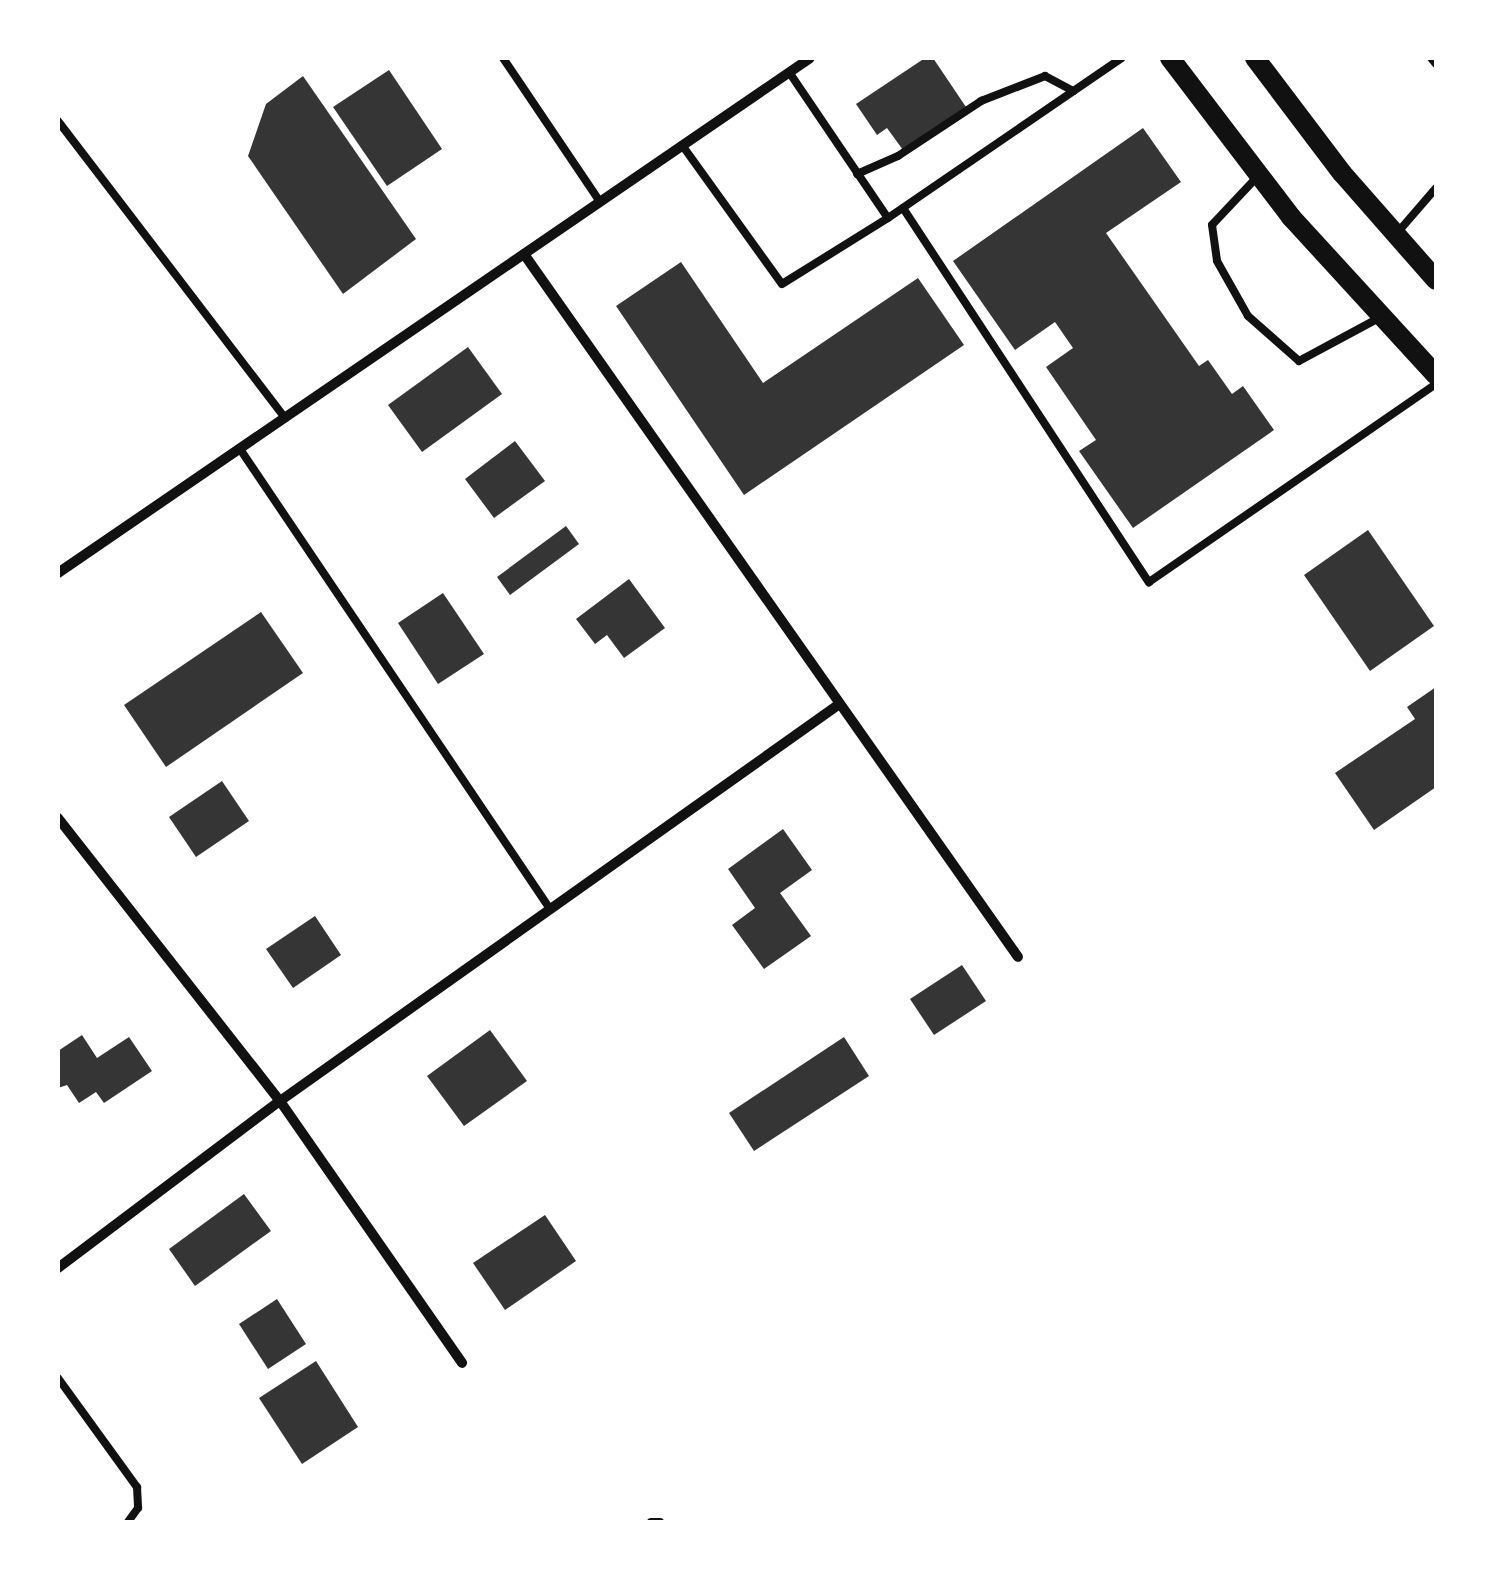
<!DOCTYPE html>
<html>
<head>
<meta charset="utf-8">
<style>
  body { margin:0 }
  #map { position:relative; width:1494px; height:1580px; overflow:hidden; background:#fff; font-family:"Roboto Condensed",sans-serif }
  div>[style] { position:absolute }
  [style*='--x'] { left:calc(var(--x)*1px); top:calc(var(--y)*1px); width:calc(var(--w)*1px); rotate:calc(var(--a)*1deg) }
  .building>* { inset:0; background:#353535 }
  .service>* { height:8px; margin:-4px; padding:0 4px; transform-origin:4px; border-radius:4px; background:#111 }
  .minor>* { height:10px; margin:-5px; padding:0 5px; transform-origin:5px; border-radius:5px; background:#111 }
  .secondary>* { height:20px; margin:-10px; padding:0 10px; transform-origin:10px; border-radius:10px; background:#111 }
  span { translate:-50% -50%; white-space:nowrap; text-align:center; line-height:1.15; -webkit-text-stroke:9px #fff; paint-order:stroke }
  .frame { position:absolute; inset:0; border:60px solid #fff; pointer-events:none }
</style>
</head>
<body>
<div id="map">
  <div class="building">
    <i style="clip-path:polygon(925px 58px,933px 58px,966px 107px,903px 150px,887px 128px,877px 135px,856px 104px)"></i>
    <i style="clip-path:polygon(389px 70px,442px 149px,387px 186px,333px 107px)"></i>
    <i style="clip-path:polygon(303px 76px,416px 239px,343px 294px,248px 156px,266px 104px)"></i>
    <i style="clip-path:polygon(1143px 128px,1181px 182px,1106px 233px,1199px 366px,1208px 360px,1232px 394px,1243px 386px,1274px 430px,1133px 528px,1079px 451px,1096px 440px,1046px 367px,1073px 348px,1055px 322px,1015px 350px,953px 261px)"></i>
    <i style="clip-path:polygon(681px 262px,763px 383px,918px 278px,964px 345px,744px 495px,616px 306px)"></i>
    <i style="clip-path:polygon(468px 347px,502px 394px,422px 452px,388px 405px)"></i>
    <i style="clip-path:polygon(515px 441px,545px 481px,494px 518px,465px 479px)"></i>
    <i style="clip-path:polygon(566px 526px,579px 544px,510px 595px,497px 577px)"></i>
    <i style="clip-path:polygon(1368px 530px,1434px 626px,1370px 671px,1304px 575px)"></i>
    <i style="clip-path:polygon(629px 579px,665px 628px,624px 658px,607px 635px,595px 644px,576px 619px)"></i>
    <i style="clip-path:polygon(443px 593px,484px 654px,438px 684px,398px 623px)"></i>
    <i style="clip-path:polygon(261px 612px,303px 673px,166px 767px,124px 705px)"></i>
    <i style="clip-path:polygon(1436px 687px,1436px 787px,1374px 830px,1335px 773px,1415px 719px,1407px 707px)"></i>
    <i style="clip-path:polygon(222px 781px,249px 821px,196px 857px,169px 817px)"></i>
    <i style="clip-path:polygon(783px 829px,812px 870px,780px 893px,811px 936px,764px 969px,732px 925px,755px 908px,728px 869px)"></i>
    <i style="clip-path:polygon(315px 916px,341px 955px,293px 988px,266px 949px)"></i>
    <i style="clip-path:polygon(962px 965px,986px 1001px,934px 1035px,910px 999px)"></i>
    <i style="clip-path:polygon(490px 1030px,527px 1081px,464px 1126px,427px 1076px)"></i>
    <i style="clip-path:polygon(82px 1035px,97px 1058px,129px 1037px,152px 1071px,104px 1103px,96px 1092px,79px 1103px,67px 1085px,58px 1088px,58px 1051px)"></i>
    <i style="clip-path:polygon(844px 1037px,869px 1076px,754px 1151px,729px 1113px)"></i>
    <i style="clip-path:polygon(244px 1194px,271px 1231px,195px 1286px,169px 1249px)"></i>
    <i style="clip-path:polygon(545px 1215px,576px 1261px,505px 1310px,473px 1263px)"></i>
    <i style="clip-path:polygon(277px 1299px,306px 1344px,268px 1369px,239px 1324px)"></i>
    <i style="clip-path:polygon(316px 1361px,358px 1427px,302px 1464px,259px 1398px)"></i>
  </div>
  <div class="service">
    <i style="--x:503;--y:58;--w:174;--a:56"></i>
    <i style="--x:1431;--y:58;--w:8;--a:50"></i>
    <i style="--x:789;--y:72;--w:176;--a:55.9"></i>
    <i style="--x:888;--y:218;--w:283;--a:-34.4"></i>
    <i style="--x:58;--y:121;--w:374;--a:52.6"></i>
    <i style="--x:682;--y:145;--w:171;--a:54.3"></i>
    <i style="--x:782;--y:284;--w:125;--a:-31.9"></i>
    <i style="--x:857;--y:174;--w:45;--a:-23.7"></i>
    <i style="--x:898;--y:156;--w:100;--a:-33.5"></i>
    <i style="--x:981;--y:101;--w:69;--a:-21.3"></i>
    <i style="--x:1045;--y:76;--w:32;--a:28"></i>
    <i style="--x:1258;--y:176;--w:67;--a:133.2"></i>
    <i style="--x:1212;--y:225;--w:36;--a:82"></i>
    <i style="--x:1217;--y:261;--w:63;--a:60.6"></i>
    <i style="--x:1248;--y:316;--w:68;--a:41.4"></i>
    <i style="--x:1299;--y:361;--w:91;--a:-28.3"></i>
    <i style="--x:903;--y:208;--w:448;--a:56.7"></i>
    <i style="--x:1149;--y:582;--w:349;--a:-34.6"></i>
    <i style="--x:1398;--y:232;--w:58;--a:-49.2"></i>
    <i style="--x:240;--y:449;--w:555;--a:56.02"></i>
    <i style="--x:58;--y:1378;--w:135;--a:54.1"></i>
    <i style="--x:137;--y:1487;--w:21;--a:87"></i>
    <i style="--x:138;--y:1508;--w:17;--a:126"></i>
    <i style="--x:651;--y:1522;--w:9;--a:0"></i>
  </div>
  <div class="minor">
    <i style="--x:524;--y:254;--w:859;--a:54.9"></i>
    <i style="--x:58;--y:573;--w:911;--a:-34.4"></i>
    <i style="--x:58;--y:818;--w:360;--a:51.9"></i>
    <i style="--x:280;--y:1101;--w:319;--a:55.2"></i>
    <i style="--x:58;--y:1268;--w:278;--a:-37"></i>
    <i style="--x:280;--y:1101;--w:684;--a:-35.36"></i>
  </div>
  <div class="secondary">
    <i style="--x:1170;--y:58;--w:200;--a:52.7"></i>
    <i style="--x:1291;--y:217;--w:214;--a:47.5"></i>
    <i style="--x:1255;--y:58;--w:144;--a:52.9"></i>
    <i style="--x:1342;--y:173;--w:142;--a:48.7"></i>
  </div>
  <div class="frame"></div>
</div>
</body>
</html>
